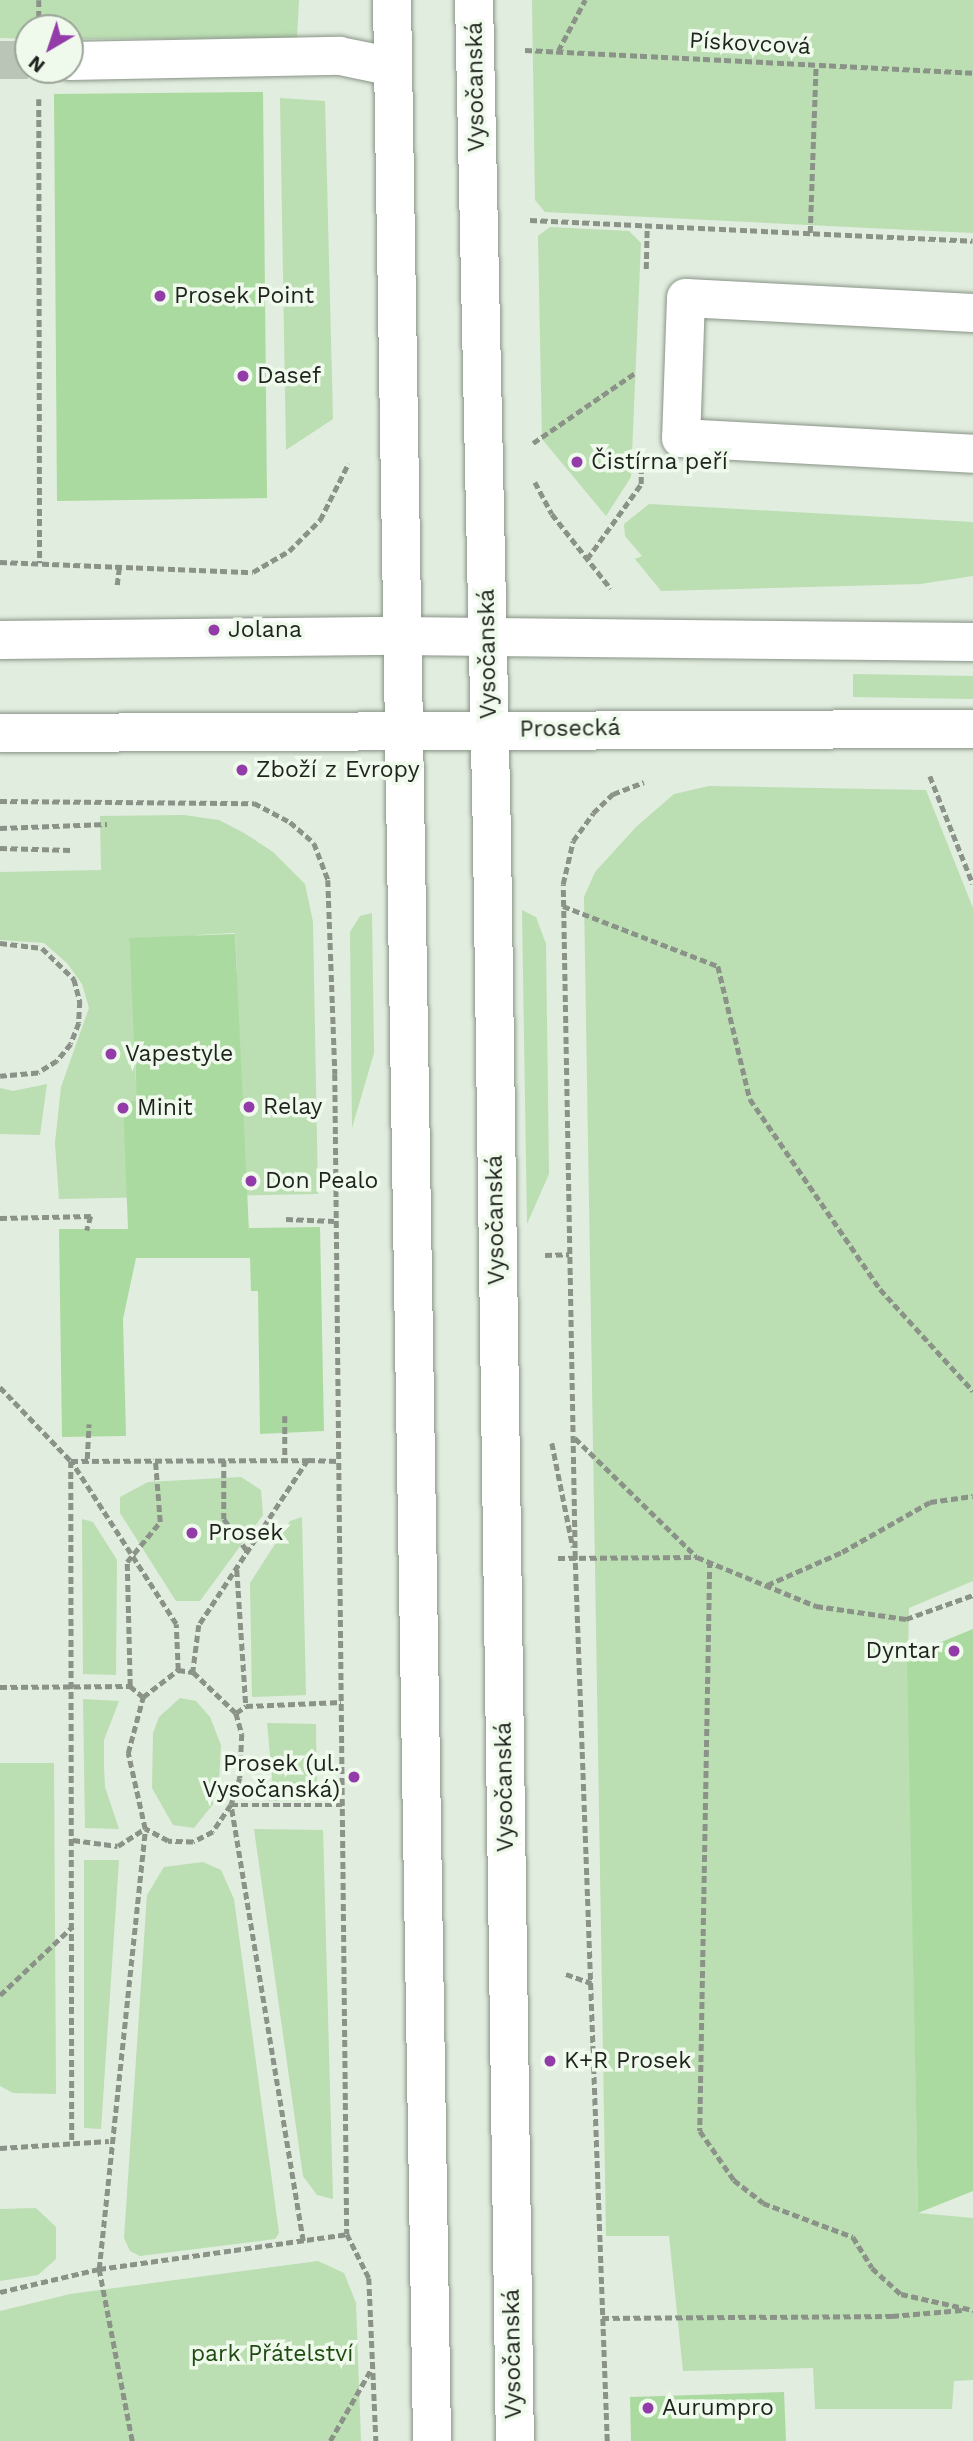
<!DOCTYPE html>
<html>
<head>
<meta charset="utf-8">
<style>
  body { margin:0 }
  #map { position:relative; width:973px; height:2441px; overflow:hidden; background:#e1eddf; font-family:"Work Sans",sans-serif }
  div>[style] { position:absolute }
  [style*='--x'] { left:calc(var(--x)*1px); top:calc(var(--y)*1px); width:calc(var(--w)*1px); rotate:calc(var(--a)*1deg) }
  .green>* { inset:0; background:#bbdeb2 }
  .building>* { inset:0; background:#abdaa0 }
  .minor-tunnel>* { height:38px; margin-top:-19px; transform-origin:0; background:repeating-linear-gradient(90deg,#bac5b8 0 38px,transparent 0 57px) }
  .path>* { height:4.5px; margin-top:-2.25px; transform-origin:0; background:repeating-linear-gradient(90deg,#8b9389 0 7px,transparent 0 10.5px) }
  .roads { filter:drop-shadow(0 0 2px #899487) drop-shadow(0 0 2px #899487) }
  .minor>* { height:38px; margin:-19px; padding:0 19px; transform-origin:19px; border-radius:19px; background:#fff }
  .major>* { height:38px; margin:-19px; padding:0 19px; transform-origin:19px; border-radius:19px; background:#fff }
  .dots>* { width:19px; height:19px; translate:-50% -50%; box-sizing:border-box; border:4px solid #effaec; border-radius:50% }
  span { translate:-50% -50%; white-space:nowrap; text-align:center; line-height:1.15; -webkit-text-stroke:7px #effaec; paint-order:stroke }
  .street-label { font-size:23px; color:#1f231e }
  .poi-label { font-size:23px; color:#1f231e }
  .left { translate:0 -50%; text-align:left }
  .right { translate:-100% -50%; text-align:right }
  .park-label { font-size:23px; color:#1f4b12 }
  .north { position:absolute; left:14px; top:14px; width:70px; height:70px; box-sizing:border-box; background:#effaec; border:2px solid #9ca49a; border-radius:50%; rotate:219deg; font-size:19px; font-weight:700; line-height:28px; text-align:center; color:#1f231e }
  .north::after { content:''; display:block; margin:auto; width:24px; height:32px; background:#933ba8; clip-path:polygon(50% 0,100% 100%,50% 72%,0 100%) }
</style>
</head>
<body>
<div id="map">
  <div class="green">
    <i style="clip-path:polygon(0 0,299px 0,297px 38px,70px 39px,70px 28px,28px 28px,28px 39px,0 38px)"></i>
    <i style="clip-path:polygon(532px 0,973px 0,973px 233px,545px 212px,535px 200px)"></i>
    <i style="clip-path:polygon(280px 98px,325px 101px,333px 419px,286px 450px)"></i>
    <i style="clip-path:polygon(550px 227px,629px 231px,641px 243px,631px 477px,606px 516px,542px 439px,538px 236px)"></i>
    <i style="clip-path:polygon(649px 504px,973px 522px,973px 576px,920px 584px,661px 591px,635px 559px,642px 556px,625px 536px,624px 524px)"></i>
    <i style="clip-path:polygon(853px 674px,973px 676px,973px 699px,853px 697px)"></i>
    <i style="clip-path:polygon(709px 786px,926px 790px,973px 908px,973px 1581px,909px 1608px,908px 1656px,918px 2213px,973px 2218px,973px 2380px,954px 2381px,952px 2409px,815px 2409px,813px 2368px,683px 2371px,669px 2236px,606px 2236px,584px 897px,595px 872px,636px 827px,674px 794px)"></i>
    <i style="clip-path:polygon(evenodd,184px 815px,219px 820px,244px 833px,273px 852px,305px 884px,313px 922px,318px 1194px,59px 1199px,55px 1143px,61px 1087px,89px 1008px,82px 984px,67px 963px,44px 943px,0 940px,0 872px,101px 870px,100px 816px,184px 815px,235px 933px,237px 970px,198px 973px,196px 935px,235px 933px,184px 815px,129px 939px,171px 975px,131px 977px,129px 939px,184px 815px,172px 1044px,136px 1083px,133px 1046px,172px 1044px,184px 815px,175px 1099px,137px 1138px,135px 1101px,175px 1099px)"></i>
    <i style="clip-path:polygon(522px 910px,536px 917px,546px 944px,549px 1174px,527px 1224px)"></i>
    <i style="clip-path:polygon(372px 913px,374px 1053px,352px 1128px,350px 932px,360px 916px)"></i>
    <i style="clip-path:polygon(47px 1084px,40px 1135px,0 1134px,0 1088px,13px 1091px)"></i>
    <i style="clip-path:polygon(241px 1477px,261px 1490px,263px 1515px,200px 1601px,176px 1601px,120px 1513px,120px 1497px,148px 1482px)"></i>
    <i style="clip-path:polygon(302px 1517px,306px 1695px,252px 1697px,250px 1583px,290px 1521px)"></i>
    <i style="clip-path:polygon(82px 1519px,93px 1522px,117px 1560px,116px 1675px,83px 1674px)"></i>
    <i style="clip-path:polygon(180px 1698px,196px 1701px,210px 1717px,221px 1745px,218px 1798px,194px 1828px,173px 1825px,152px 1788px,153px 1733px,159px 1717px)"></i>
    <i style="clip-path:polygon(83px 1699px,119px 1701px,104px 1740px,104px 1766px,105px 1787px,119px 1829px,85px 1828px)"></i>
    <i style="clip-path:polygon(267px 1723px,316px 1724px,317px 1800px,269px 1801px,272px 1777px)"></i>
    <i style="clip-path:polygon(0 1763px,54px 1763px,56px 2094px,13px 2093px,0 2086px)"></i>
    <i style="clip-path:polygon(254px 1829px,323px 1830px,333px 2199px,317px 2195px,303px 2176px)"></i>
    <i style="clip-path:polygon(84px 1860px,119px 1860px,101px 2129px,84px 2128px)"></i>
    <i style="clip-path:polygon(203px 1862px,221px 1870px,234px 1899px,279px 2233px,275px 2239px,140px 2256px,130px 2251px,124px 2238px,147px 1895px,164px 1867px)"></i>
    <i style="clip-path:polygon(36px 2208px,56px 2227px,56px 2259px,38px 2275px,0 2281px,0 2209px)"></i>
    <i style="clip-path:polygon(318px 2261px,344px 2273px,356px 2303px,361px 2441px,0 2441px,0 2311px,70px 2294px)"></i>
  </div>
  <div class="building">
    <i style="clip-path:polygon(263px 92px,267px 498px,57px 501px,54px 94px)"></i>
    <i style="clip-path:polygon(235px 934px,249px 1232px,249px 1228px,320px 1227px,324px 1431px,260px 1434px,258px 1291px,251px 1291px,250px 1258px,136px 1258px,123px 1319px,126px 1436px,62px 1437px,59px 1229px,128px 1229px,123px 1101px,137px 1101px,129px 938px)"></i>
    <i style="clip-path:polygon(973px 1629px,973px 2191px,918px 2213px,907px 1656px)"></i>
    <i style="clip-path:polygon(784px 2392px,786px 2441px,631px 2441px,630px 2397px)"></i>
  </div>
  <div class="minor-tunnel">
    <i style="--x:0;--y:60;--w:28;--a:0"></i>
  </div>
  <div class="path">
    <i style="--x:39;--y:0;--w:24;--a:90"></i>
    <i style="--x:525;--y:50;--w:449;--a:2.9"></i>
    <i style="--x:558;--y:51;--w:58;--a:-62.1"></i>
    <i style="--x:39;--y:99;--w:464;--a:89.9"></i>
    <i style="--x:530;--y:220;--w:443;--a:2.7"></i>
    <i style="--x:810;--y:233;--w:168;--a:-88"></i>
    <i style="--x:646;--y:269;--w:44;--a:-88.7"></i>
    <i style="--x:533;--y:443;--w:124;--a:-34.5"></i>
    <i style="--x:535;--y:482;--w:36;--a:62"></i>
    <i style="--x:552;--y:514;--w:95;--a:51.8"></i>
    <i style="--x:587;--y:559;--w:92;--a:-54.2"></i>
    <i style="--x:641;--y:484;--w:17;--a:-90"></i>
    <i style="--x:0;--y:562;--w:253;--a:2.3"></i>
    <i style="--x:253;--y:572;--w:42;--a:-30.3"></i>
    <i style="--x:289;--y:551;--w:44;--a:-45"></i>
    <i style="--x:320;--y:520;--w:63;--a:-63.4"></i>
    <i style="--x:117;--y:585;--w:17;--a:-83"></i>
    <i style="--x:930;--y:776;--w:116;--a:68.3"></i>
    <i style="--x:0;--y:801;--w:254;--a:0.5"></i>
    <i style="--x:254;--y:803;--w:41;--a:27.8"></i>
    <i style="--x:290;--y:822;--w:32;--a:41"></i>
    <i style="--x:314;--y:843;--w:40;--a:69"></i>
    <i style="--x:328;--y:880;--w:194;--a:87.9"></i>
    <i style="--x:335;--y:1074;--w:1160;--a:89.41"></i>
    <i style="--x:0;--y:828;--w:107;--a:-2.1"></i>
    <i style="--x:0;--y:848;--w:71;--a:1.6"></i>
    <i style="--x:563;--y:906;--w:166;--a:21.2"></i>
    <i style="--x:718;--y:966;--w:137;--a:76.5"></i>
    <i style="--x:750;--y:1099;--w:230;--a:55.6"></i>
    <i style="--x:880;--y:1289;--w:138;--a:47.6"></i>
    <i style="--x:0;--y:943;--w:42;--a:6.8"></i>
    <i style="--x:42;--y:948;--w:45;--a:44.1"></i>
    <i style="--x:74;--y:979;--w:23;--a:75"></i>
    <i style="--x:80;--y:1001;--w:22;--a:93"></i>
    <i style="--x:79;--y:1023;--w:22;--a:111"></i>
    <i style="--x:71;--y:1044;--w:22;--a:129"></i>
    <i style="--x:57;--y:1061;--w:22;--a:148"></i>
    <i style="--x:38;--y:1073;--w:38;--a:175"></i>
    <i style="--x:0;--y:1218;--w:91;--a:-1.3"></i>
    <i style="--x:91;--y:1216;--w:15;--a:106"></i>
    <i style="--x:286;--y:1219;--w:48;--a:2.4"></i>
    <i style="--x:545;--y:1255;--w:24;--a:-2"></i>
    <i style="--x:0;--y:1387;--w:103;--a:46.2"></i>
    <i style="--x:71;--y:1461;--w:682;--a:89.92"></i>
    <i style="--x:285;--y:1416;--w:43;--a:90"></i>
    <i style="--x:575;--y:1438;--w:169;--a:44.3"></i>
    <i style="--x:552;--y:1443;--w:106;--a:78.6"></i>
    <i style="--x:87;--y:1459;--w:35;--a:-87"></i>
    <i style="--x:224;--y:1460;--w:59;--a:90"></i>
    <i style="--x:224;--y:1519;--w:41;--a:54"></i>
    <i style="--x:308;--y:1460;--w:30;--a:2"></i>
    <i style="--x:558;--y:1558;--w:139;--a:-0.4"></i>
    <i style="--x:697;--y:1557;--w:129;--a:22.4"></i>
    <i style="--x:816;--y:1606;--w:91;--a:8.2"></i>
    <i style="--x:906;--y:1619;--w:71;--a:-19.7"></i>
    <i style="--x:710;--y:1561;--w:570;--a:91.01"></i>
    <i style="--x:700;--y:2131;--w:60;--a:55.2"></i>
    <i style="--x:734;--y:2180;--w:37;--a:38"></i>
    <i style="--x:763;--y:2203;--w:96;--a:20.7"></i>
    <i style="--x:853;--y:2237;--w:36;--a:58"></i>
    <i style="--x:872;--y:2268;--w:39;--a:42"></i>
    <i style="--x:901;--y:2294;--w:74;--a:12.5"></i>
    <i style="--x:237;--y:1570;--w:136;--a:86.2"></i>
    <i style="--x:767;--y:1585;--w:82;--a:-23.7"></i>
    <i style="--x:842;--y:1552;--w:101;--a:-29.6"></i>
    <i style="--x:930;--y:1502;--w:43;--a:-7.9"></i>
    <i style="--x:178;--y:1670;--w:46;--a:-92.5"></i>
    <i style="--x:176;--y:1624;--w:194;--a:-122.8"></i>
    <i style="--x:71;--y:1461;--w:237;--a:-0.2"></i>
    <i style="--x:308;--y:1460;--w:198;--a:123.4"></i>
    <i style="--x:199;--y:1625;--w:47;--a:97.3"></i>
    <i style="--x:130;--y:1686;--w:17;--a:40"></i>
    <i style="--x:0;--y:1687;--w:130;--a:-0.4"></i>
    <i style="--x:130;--y:1686;--w:124;--a:-91.4"></i>
    <i style="--x:127;--y:1562;--w:52;--a:-50.5"></i>
    <i style="--x:160;--y:1522;--w:63;--a:-94.5"></i>
    <i style="--x:236;--y:1713;--w:12;--a:-35"></i>
    <i style="--x:246;--y:1706;--w:95;--a:-2.4"></i>
    <i style="--x:73;--y:1840;--w:45;--a:7.6"></i>
    <i style="--x:118;--y:1846;--w:31;--a:-33"></i>
    <i style="--x:566;--y:1974;--w:27;--a:20"></i>
    <i style="--x:0;--y:1995;--w:100;--a:-43.4"></i>
    <i style="--x:0;--y:2148;--w:109;--a:-3.7"></i>
    <i style="--x:303;--y:2241;--w:442;--a:-99.4"></i>
    <i style="--x:231;--y:1805;--w:111;--a:0"></i>
    <i style="--x:0;--y:2292;--w:102;--a:-13.1"></i>
    <i style="--x:99;--y:2269;--w:250;--a:-8"></i>
    <i style="--x:347;--y:2234;--w:49;--a:63.4"></i>
    <i style="--x:369;--y:2278;--w:163;--a:87.5"></i>
    <i style="--x:602;--y:2318;--w:290;--a:-0.4"></i>
    <i style="--x:892;--y:2316;--w:70;--a:-4.9"></i>
    <i style="--x:132;--y:2441;--w:175;--a:-100.9"></i>
    <i style="--x:99;--y:2269;--w:442;--a:-84"></i>
    <i style="--x:145;--y:1829;--w:78;--a:-102.6"></i>
    <i style="--x:128;--y:1753;--w:58;--a:-75"></i>
    <i style="--x:143;--y:1697;--w:44;--a:-37.6"></i>
    <i style="--x:178;--y:1670;--w:15;--a:8"></i>
    <i style="--x:193;--y:1672;--w:59;--a:43.6"></i>
    <i style="--x:236;--y:1713;--w:22;--a:74"></i>
    <i style="--x:242;--y:1734;--w:44;--a:92.6"></i>
    <i style="--x:240;--y:1778;--w:28;--a:108"></i>
    <i style="--x:231;--y:1805;--w:32;--a:124"></i>
    <i style="--x:213;--y:1832;--w:22;--a:153"></i>
    <i style="--x:193;--y:1842;--w:25;--a:-178"></i>
    <i style="--x:168;--y:1841;--w:26;--a:-152"></i>
    <i style="--x:330;--y:2441;--w:86;--a:-60.2"></i>
    <i style="--x:607;--y:2441;--w:884;--a:-92.08"></i>
    <i style="--x:575;--y:1558;--w:674;--a:-91.02"></i>
    <i style="--x:563;--y:884;--w:44;--a:-76.9"></i>
    <i style="--x:573;--y:841;--w:34;--a:-54"></i>
    <i style="--x:593;--y:813;--w:28;--a:-44"></i>
    <i style="--x:613;--y:794;--w:33;--a:-21"></i>
  </div>
  <div class="roads">
    <div class="minor">
      <i style="--x:70;--y:61;--w:270;--a:-1.1"></i>
      <i style="--x:340;--y:56;--w:54;--a:11.7"></i>
      <i style="--x:973;--y:313;--w:287;--a:-177"></i>
      <i style="--x:686;--y:298;--w:140;--a:92"></i>
      <i style="--x:681;--y:438;--w:292;--a:3.1"></i>
    </div>
    <div class="major">
      <i style="--x:392;--y:0;--w:2441;--a:89.06"></i>
      <i style="--x:474;--y:0;--w:841;--a:88.77"></i>
      <i style="--x:492;--y:841;--w:1600;--a:89.18"></i>
      <i style="--x:0;--y:640;--w:400;--a:-0.6"></i>
      <i style="--x:400;--y:636;--w:573;--a:0.6"></i>
      <i style="--x:0;--y:733;--w:973;--a:-0.24"></i>
    </div>
  </div>
  <div class="dots">
    <i style="left:160px;top:296px;background:#933ba8"></i>
    <i style="left:243px;top:376px;background:#933ba8"></i>
    <i style="left:577px;top:462px;background:#933ba8"></i>
    <i style="left:214px;top:630px;background:#933ba8"></i>
    <i style="left:242px;top:770px;background:#933ba8"></i>
    <i style="left:111px;top:1054px;background:#933ba8"></i>
    <i style="left:249px;top:1107px;background:#933ba8"></i>
    <i style="left:123px;top:1108px;background:#933ba8"></i>
    <i style="left:251px;top:1181px;background:#933ba8"></i>
    <i style="left:192px;top:1533px;background:#933ba8"></i>
    <i style="left:954px;top:1651px;background:#933ba8"></i>
    <i style="left:354px;top:1777px;background:#933ba8"></i>
    <i style="left:550px;top:2061px;background:#933ba8"></i>
    <i style="left:648px;top:2408px;background:#933ba8"></i>
  </div>
  <div class="street-label">
    <span style="left:750px;top:44px;rotate:3deg">Pískovcová</span>
    <span style="left:476px;top:87px;rotate:-91deg">Vysočanská</span>
    <span style="left:488px;top:654px;rotate:-91deg">Vysočanská</span>
    <span style="left:570px;top:729px;rotate:-1deg">Prosecká</span>
    <span style="left:496px;top:1220px;rotate:-91deg">Vysočanská</span>
    <span style="left:505px;top:1787px;rotate:-91deg">Vysočanská</span>
    <span style="left:513px;top:2354px;rotate:-91deg">Vysočanská</span>
  </div>
  <div class="poi-label">
    <span class="left" style="left:174px;top:296px">Prosek Point</span>
    <span class="left" style="left:257px;top:376px">Dasef</span>
    <span class="left" style="left:591px;top:462px">Čistírna peří</span>
    <span class="left" style="left:228px;top:630px">Jolana</span>
    <span class="left" style="left:256px;top:770px">Zboží z Evropy</span>
    <span class="left" style="left:125px;top:1054px">Vapestyle</span>
    <span class="left" style="left:263px;top:1107px">Relay</span>
    <span class="left" style="left:137px;top:1108px">Minit</span>
    <span class="left" style="left:265px;top:1181px">Don Pealo</span>
    <span class="left" style="left:208px;top:1533px">Prosek</span>
    <span class="right" style="left:940px;top:1651px">Dyntar</span>
    <span class="right" style="left:340px;top:1777px">Prosek (ul.<br>Vysočanská)</span>
    <span class="left" style="left:564px;top:2061px">K+R Prosek</span>
    <span class="left" style="left:662px;top:2408px">Aurumpro</span>
  </div>
  <div class="park-label">
    <span style="left:272px;top:2354px">park Přátelství</span>
  </div>
  <div class="north">N</div>
</div>
</body>
</html>
